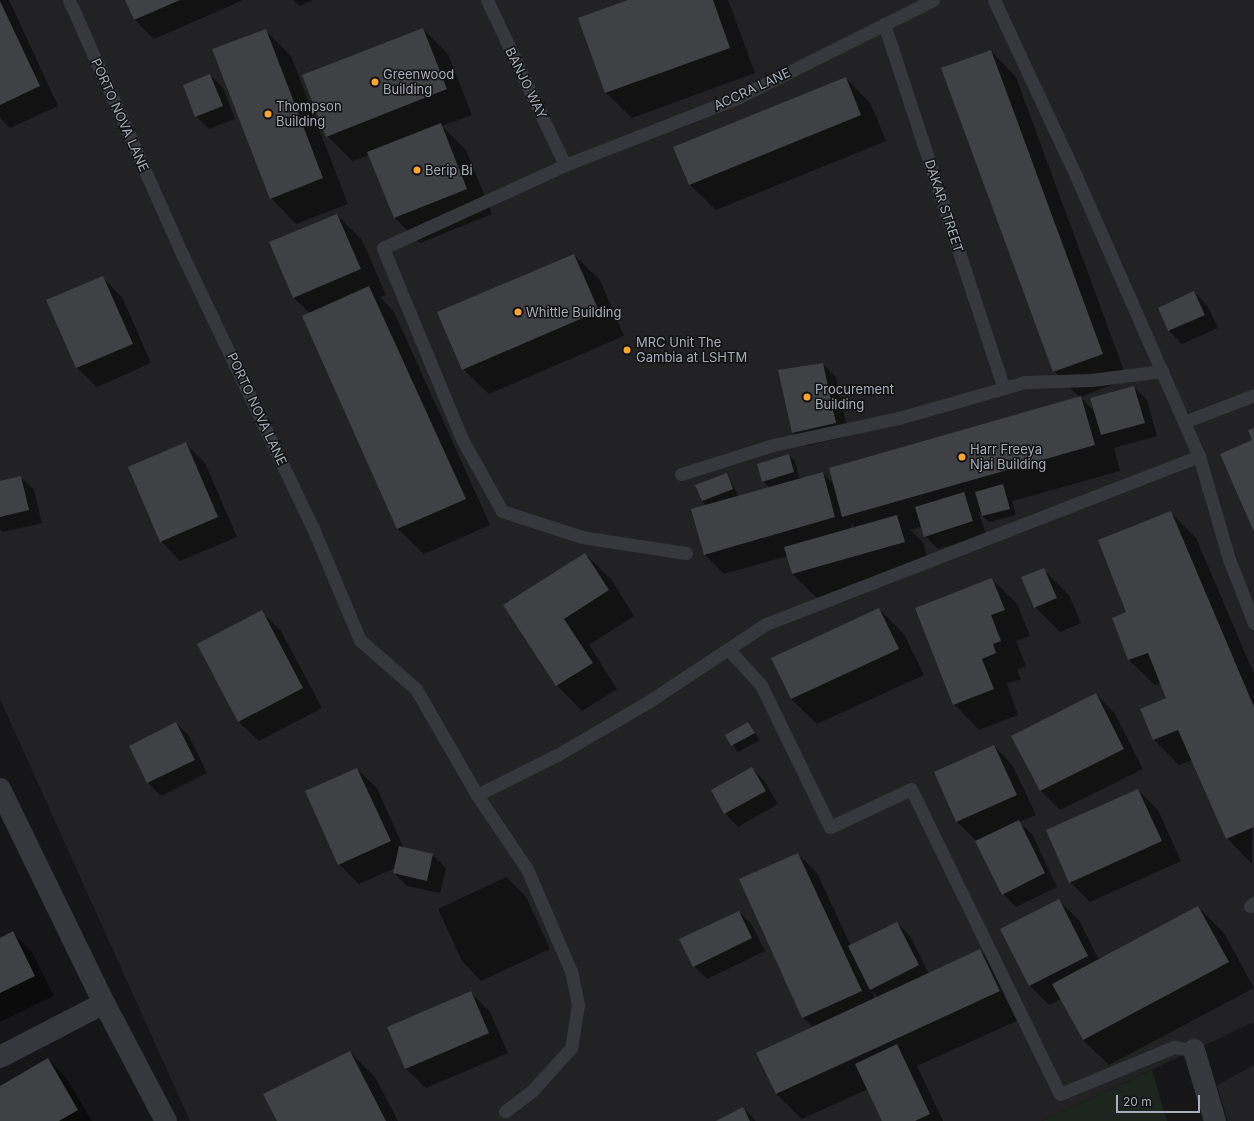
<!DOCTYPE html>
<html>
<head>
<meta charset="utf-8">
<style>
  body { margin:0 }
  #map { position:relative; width:1254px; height:1121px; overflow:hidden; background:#161618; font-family:Inter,sans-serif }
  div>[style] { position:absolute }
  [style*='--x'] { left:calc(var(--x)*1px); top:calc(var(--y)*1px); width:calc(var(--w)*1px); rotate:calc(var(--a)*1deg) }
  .built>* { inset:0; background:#222225 }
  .green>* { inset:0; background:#1d261e }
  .shadow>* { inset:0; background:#0007 }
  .building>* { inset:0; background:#404145 }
  .lane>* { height:13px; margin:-6.5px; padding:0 6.5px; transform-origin:6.5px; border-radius:6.5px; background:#36383d }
  .street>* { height:22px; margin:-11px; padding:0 11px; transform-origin:11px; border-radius:11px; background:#36383d }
  .dots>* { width:11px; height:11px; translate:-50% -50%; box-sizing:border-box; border:2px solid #111113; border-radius:50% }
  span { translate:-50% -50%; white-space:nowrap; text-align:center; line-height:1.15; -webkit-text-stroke:3px #111113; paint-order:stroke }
  .poi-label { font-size:13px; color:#a7aeb9 }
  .left { translate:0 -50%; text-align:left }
  .street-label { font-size:13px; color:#a7aeb9 }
  .scale { position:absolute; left:1116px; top:1095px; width:84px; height:18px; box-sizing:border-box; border:2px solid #a7aeb9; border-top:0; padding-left:5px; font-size:12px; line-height:14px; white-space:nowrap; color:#a7aeb9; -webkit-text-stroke:3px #111113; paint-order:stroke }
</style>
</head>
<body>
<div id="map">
  <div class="built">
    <i style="clip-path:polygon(0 0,1254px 0,1254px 1022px,1042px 1121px,190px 1121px,0 699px)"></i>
    <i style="clip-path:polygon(1254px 1065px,1254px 1121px,1228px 1121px,1217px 1085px)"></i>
  </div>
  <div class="green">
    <i style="clip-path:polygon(1152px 1070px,1167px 1121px,1042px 1121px)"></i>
  </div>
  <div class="shadow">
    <i style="clip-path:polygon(0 0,9px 0,58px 106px,10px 128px,0 118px)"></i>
    <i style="clip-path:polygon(126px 0,241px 0,241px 1px,154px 39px,135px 20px)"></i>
    <i style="clip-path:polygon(293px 0,313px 0,300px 6px)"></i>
    <i style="clip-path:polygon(631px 0,728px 0,755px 73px,632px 118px,606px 93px,579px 19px)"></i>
    <i style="clip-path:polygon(423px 29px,448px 54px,472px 115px,442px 126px,466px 150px,492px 214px,420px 243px,395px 218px,369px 155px,352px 161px,327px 136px)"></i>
    <i style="clip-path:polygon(265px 30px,291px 56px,348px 204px,296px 224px,271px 198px)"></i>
    <i style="clip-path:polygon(evenodd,991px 51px,1016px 77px,1127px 379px,1080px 397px,1095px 412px,1134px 387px,1147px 400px,1157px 436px,1114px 448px,1120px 471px,1012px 501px,1016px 515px,989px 522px,978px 511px,986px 534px,938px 549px,925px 536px,922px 526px,910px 530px,923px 542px,930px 567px,818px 599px,792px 574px,787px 556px,724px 574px,705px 555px,707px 506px,702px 501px,727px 474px,739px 497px,770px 488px,763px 481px,789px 455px,795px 461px,800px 480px,823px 473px,834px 485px,1080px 398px,1054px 371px,991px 51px,851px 523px,855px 528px,852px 529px,851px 523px)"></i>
    <i style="clip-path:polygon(210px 75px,223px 88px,235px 119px,209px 129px,196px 116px)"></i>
    <i style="clip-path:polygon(846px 78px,871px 104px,886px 141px,716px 210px,690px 185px,675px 148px)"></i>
    <i style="clip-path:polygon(337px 215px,362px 240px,386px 295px,380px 297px,394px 312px,490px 525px,424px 554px,398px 529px,303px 316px,310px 313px,294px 298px,271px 243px)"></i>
    <i style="clip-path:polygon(574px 255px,600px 280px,624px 336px,489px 394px,463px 369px)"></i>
    <i style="clip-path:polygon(102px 277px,122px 297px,151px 363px,97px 387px,77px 368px,47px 301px)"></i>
    <i style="clip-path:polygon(1194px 292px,1207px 305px,1218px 328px,1182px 344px,1169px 331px,1159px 308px)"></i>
    <i style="clip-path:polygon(823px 364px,836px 377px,849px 436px,806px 446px,792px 433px)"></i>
    <i style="clip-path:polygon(186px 444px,205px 463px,237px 537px,180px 561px,161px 541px)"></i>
    <i style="clip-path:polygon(21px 477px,34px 490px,42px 523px,3px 532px,0 529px,0 482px)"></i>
    <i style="clip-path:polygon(1171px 513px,1196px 538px,1254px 674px,1252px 864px,1227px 838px,1192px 760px,1179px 765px,1153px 739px,1167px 699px,1161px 683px,1155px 685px,1129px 660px,1113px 618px,1127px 613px)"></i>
    <i style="clip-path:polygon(585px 554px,611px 579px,634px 616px,589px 645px,617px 689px,582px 711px,557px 686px,505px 606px)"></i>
    <i style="clip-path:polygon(1043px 569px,1069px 595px,1081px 623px,1060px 632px,1035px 607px)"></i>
    <i style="clip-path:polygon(992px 579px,1017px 604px,1030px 636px,1016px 641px,1026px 666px,1017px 670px,1021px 679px,1007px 684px,1018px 715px,979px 730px,954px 704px)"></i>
    <i style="clip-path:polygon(879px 609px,904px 634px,924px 675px,817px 724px,791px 699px,772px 658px)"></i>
    <i style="clip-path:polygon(262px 612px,281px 631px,322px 708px,259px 741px,239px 722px,198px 645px)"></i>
    <i style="clip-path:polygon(1096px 694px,1115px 714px,1143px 769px,1060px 810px,1041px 791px,1013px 736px)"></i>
    <i style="clip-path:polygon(176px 723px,189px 736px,207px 773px,161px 796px,148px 783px,130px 746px)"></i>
    <i style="clip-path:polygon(748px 723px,760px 740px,738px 752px,726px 735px)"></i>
    <i style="clip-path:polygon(994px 746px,1013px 766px,1036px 815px,1019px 822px,1032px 834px,1057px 887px,1016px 907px,1003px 894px,976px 841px,957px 822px,935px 773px)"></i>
    <i style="clip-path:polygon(752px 768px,765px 782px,778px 804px,738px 827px,725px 813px)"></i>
    <i style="clip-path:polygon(357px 769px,377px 788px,404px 849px,433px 855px,446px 868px,440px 893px,407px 886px,394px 873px,395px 868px,359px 884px,339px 864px,306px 792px)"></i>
    <i style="clip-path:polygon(1138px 790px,1158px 810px,1181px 861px,1090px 902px,1070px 882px)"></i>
    <i style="clip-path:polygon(evenodd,798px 854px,817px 873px,851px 946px,897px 923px,910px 936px,929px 974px,980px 951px,1006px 976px,1025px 1017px,917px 1066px,943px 1121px,883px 1121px,868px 1089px,802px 1119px,776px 1094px,813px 1027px,803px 1018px,740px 880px,798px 854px,872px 991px,878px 998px,875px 999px,872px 991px)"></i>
    <i style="clip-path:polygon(506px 877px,526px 897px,550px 949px,481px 981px,462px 961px,438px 909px)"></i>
    <i style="clip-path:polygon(1059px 901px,1079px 920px,1099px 960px,1198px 907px,1224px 933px,1254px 988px,1109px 1065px,1083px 1040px,1061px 999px,1049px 1005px,1029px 985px)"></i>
    <i style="clip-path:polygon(739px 912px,752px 925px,765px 951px,707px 979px,694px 966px)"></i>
    <i style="clip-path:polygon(13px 933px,32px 952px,54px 996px,0 1022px,0 939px)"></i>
    <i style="clip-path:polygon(470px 992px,490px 1012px,508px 1053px,426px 1088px,406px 1069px,388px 1027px)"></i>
    <i style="clip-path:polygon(350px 1052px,375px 1077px,398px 1121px,278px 1121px)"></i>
    <i style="clip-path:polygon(48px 1059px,67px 1079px,92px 1121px,0 1121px,0 1087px)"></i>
    <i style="clip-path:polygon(743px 1108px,756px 1121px,718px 1121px)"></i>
  </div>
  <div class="building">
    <i style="clip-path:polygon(125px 0,180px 0,134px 20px)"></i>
    <i style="clip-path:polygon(628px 0,713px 0,730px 48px,605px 93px,578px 18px)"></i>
    <i style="clip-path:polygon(0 1px,40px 86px,0 105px)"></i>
    <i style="clip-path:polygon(423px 28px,447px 89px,326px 137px,302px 75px)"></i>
    <i style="clip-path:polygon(266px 29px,323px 178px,270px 199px,212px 49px)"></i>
    <i style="clip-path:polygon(991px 50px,1103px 354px,1053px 372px,941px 68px)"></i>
    <i style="clip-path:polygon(210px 74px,223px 106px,195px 117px,183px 85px)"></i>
    <i style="clip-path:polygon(846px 77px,861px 115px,689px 185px,673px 147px)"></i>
    <i style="clip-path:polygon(441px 123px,467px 189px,394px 218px,367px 152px)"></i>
    <i style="clip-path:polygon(337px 214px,361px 269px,293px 298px,269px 242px)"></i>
    <i style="clip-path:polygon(574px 254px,599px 311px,462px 370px,437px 312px)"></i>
    <i style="clip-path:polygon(103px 276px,133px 344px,76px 368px,46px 300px)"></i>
    <i style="clip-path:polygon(369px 286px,466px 499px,397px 529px,302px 316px)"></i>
    <i style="clip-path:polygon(1194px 291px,1205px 315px,1168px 331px,1158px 308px)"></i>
    <i style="clip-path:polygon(823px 363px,836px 423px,792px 433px,778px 370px)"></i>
    <i style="clip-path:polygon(1134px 386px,1145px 423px,1101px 435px,1090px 398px)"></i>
    <i style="clip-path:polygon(1081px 396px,1095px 445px,842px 517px,829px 468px)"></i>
    <i style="clip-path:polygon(1254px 428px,1254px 532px,1220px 454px,1252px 440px,1248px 430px)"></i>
    <i style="clip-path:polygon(186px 442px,218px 517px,160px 542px,128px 467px)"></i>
    <i style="clip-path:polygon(789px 454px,794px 472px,762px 482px,757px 464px)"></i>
    <i style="clip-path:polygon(823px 472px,835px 517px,704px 555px,691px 509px)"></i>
    <i style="clip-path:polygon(727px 473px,733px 489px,702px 501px,695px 485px)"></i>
    <i style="clip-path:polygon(21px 476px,29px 510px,0 517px,0 481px)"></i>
    <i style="clip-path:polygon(1003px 484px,1010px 509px,982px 516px,975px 492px)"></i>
    <i style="clip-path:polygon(964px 492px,973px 521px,924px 537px,915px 507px)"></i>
    <i style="clip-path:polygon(1171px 511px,1254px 707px,1254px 827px,1226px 839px,1178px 730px,1153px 740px,1140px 709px,1166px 698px,1148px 653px,1128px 660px,1112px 618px,1126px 612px,1098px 540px)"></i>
    <i style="clip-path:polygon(897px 515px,905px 542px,792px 574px,784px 547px)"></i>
    <i style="clip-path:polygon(585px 553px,609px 590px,564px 619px,593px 663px,556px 686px,503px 605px)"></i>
    <i style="clip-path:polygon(1044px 568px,1057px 598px,1034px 608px,1021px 577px)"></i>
    <i style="clip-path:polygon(992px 578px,1005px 610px,991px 615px,1001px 641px,993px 644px,996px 653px,982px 659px,994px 689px,953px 705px,915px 608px)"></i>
    <i style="clip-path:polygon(879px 608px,899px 649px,791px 699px,771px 658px)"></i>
    <i style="clip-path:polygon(262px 610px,303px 688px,238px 722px,197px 644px)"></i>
    <i style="clip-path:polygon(1096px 693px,1124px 749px,1040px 791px,1011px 736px)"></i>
    <i style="clip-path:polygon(176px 722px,195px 760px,147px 783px,129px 746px)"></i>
    <i style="clip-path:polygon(748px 722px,755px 733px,731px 746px,725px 735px)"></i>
    <i style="clip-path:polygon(994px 745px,1017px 795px,956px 822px,934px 772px)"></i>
    <i style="clip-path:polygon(752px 767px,766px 791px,724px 814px,711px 790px)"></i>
    <i style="clip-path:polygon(357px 768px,391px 841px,338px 865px,305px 791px)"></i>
    <i style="clip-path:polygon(1138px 789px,1162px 841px,1069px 883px,1046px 830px)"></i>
    <i style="clip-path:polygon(1019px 820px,1045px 873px,1002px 895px,975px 841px)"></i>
    <i style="clip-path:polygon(399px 846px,433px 854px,427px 881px,393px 873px)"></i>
    <i style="clip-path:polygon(798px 853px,862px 991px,802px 1018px,739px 879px)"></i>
    <i style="clip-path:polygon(1059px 899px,1088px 956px,1029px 986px,1000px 929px)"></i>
    <i style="clip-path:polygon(1198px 906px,1229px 962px,1083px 1040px,1052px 984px)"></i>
    <i style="clip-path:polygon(739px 911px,752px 938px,693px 967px,679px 939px)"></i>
    <i style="clip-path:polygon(897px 922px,919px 965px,870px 990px,848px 946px)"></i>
    <i style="clip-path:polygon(13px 931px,35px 976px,0 993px,0 938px)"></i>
    <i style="clip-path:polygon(980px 949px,1000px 991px,776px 1094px,756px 1053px)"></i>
    <i style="clip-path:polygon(471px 991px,489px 1033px,405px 1069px,387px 1027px)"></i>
    <i style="clip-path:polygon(897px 1044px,930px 1114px,915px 1121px,882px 1121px,855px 1064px)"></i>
    <i style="clip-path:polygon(350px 1051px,386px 1121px,277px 1121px,263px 1094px)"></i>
    <i style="clip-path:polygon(48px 1058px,78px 1110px,59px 1121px,0 1121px,0 1086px)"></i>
    <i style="clip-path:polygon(743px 1107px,750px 1121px,716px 1121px)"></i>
  </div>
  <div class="lane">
    <i style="--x:69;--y:0;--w:280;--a:66"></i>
    <i style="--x:183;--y:256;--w:299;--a:64.5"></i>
    <i style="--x:312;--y:526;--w:124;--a:67.2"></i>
    <i style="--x:360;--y:640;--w:74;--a:41.2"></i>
    <i style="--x:416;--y:689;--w:122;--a:60.1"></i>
    <i style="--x:477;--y:795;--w:89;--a:56"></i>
    <i style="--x:527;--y:869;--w:111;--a:66.7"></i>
    <i style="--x:571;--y:971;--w:35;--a:78"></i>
    <i style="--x:578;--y:1005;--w:44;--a:99.2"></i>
    <i style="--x:571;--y:1048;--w:58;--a:132.2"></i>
    <i style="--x:532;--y:1091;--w:34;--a:143"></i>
    <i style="--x:487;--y:0;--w:183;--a:64.7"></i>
    <i style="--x:994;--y:0;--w:194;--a:65"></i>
    <i style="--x:1076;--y:176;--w:306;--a:66.3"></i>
    <i style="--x:1199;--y:456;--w:107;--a:73.8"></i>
    <i style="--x:1229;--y:559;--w:69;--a:68.7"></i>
    <i style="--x:884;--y:24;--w:383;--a:71.8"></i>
    <i style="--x:1184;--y:422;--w:75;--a:-21.1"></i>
    <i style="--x:681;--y:474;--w:96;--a:-17.5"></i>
    <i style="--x:773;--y:445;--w:129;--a:-12.1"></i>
    <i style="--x:899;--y:418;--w:131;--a:-15.9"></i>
    <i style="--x:1025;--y:382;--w:66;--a:-1.7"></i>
    <i style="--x:1091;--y:380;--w:72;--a:-7.2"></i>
    <i style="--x:686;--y:553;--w:105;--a:-171.3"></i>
    <i style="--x:582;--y:537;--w:84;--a:-162"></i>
    <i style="--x:502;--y:511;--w:82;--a:-119.1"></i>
    <i style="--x:462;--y:439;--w:207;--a:-112.5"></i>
    <i style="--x:383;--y:248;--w:200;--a:-24.5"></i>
    <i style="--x:565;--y:165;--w:187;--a:-21.3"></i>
    <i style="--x:739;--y:97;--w:217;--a:-26.6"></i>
    <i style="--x:728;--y:649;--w:49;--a:47.5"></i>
    <i style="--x:761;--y:685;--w:158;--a:64.1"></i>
    <i style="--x:830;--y:827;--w:89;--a:-25.1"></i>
    <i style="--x:911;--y:789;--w:339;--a:64"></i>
    <i style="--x:1060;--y:1094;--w:123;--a:-22.4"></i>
    <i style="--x:1174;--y:1047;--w:20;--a:9"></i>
    <i style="--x:477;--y:795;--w:89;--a:-26.6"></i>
    <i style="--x:557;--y:755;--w:105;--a:-30.2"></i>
    <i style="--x:648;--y:702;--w:141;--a:-33.5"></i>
    <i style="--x:766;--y:624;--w:464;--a:-21.2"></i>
    <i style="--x:1250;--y:906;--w:5;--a:-37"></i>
  </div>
  <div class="street">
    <i style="--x:0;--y:789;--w:238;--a:64.1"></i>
    <i style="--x:104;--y:1003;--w:133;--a:62.3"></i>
    <i style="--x:1194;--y:1050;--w:74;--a:73.5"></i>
    <i style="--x:0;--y:1057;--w:117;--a:-27.4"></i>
  </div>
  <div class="dots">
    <i style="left:375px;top:82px;background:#fda629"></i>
    <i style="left:268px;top:114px;background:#fda629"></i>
    <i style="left:417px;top:170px;background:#fda629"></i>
    <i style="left:518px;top:312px;background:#fda629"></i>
    <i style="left:627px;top:350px;background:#fda629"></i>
    <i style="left:807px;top:397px;background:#fda629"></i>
    <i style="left:962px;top:457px;background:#fda629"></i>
  </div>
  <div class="poi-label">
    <span class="left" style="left:383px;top:82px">Greenwood<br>Building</span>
    <span class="left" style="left:276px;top:114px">Thompson<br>Building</span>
    <span class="left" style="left:425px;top:170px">Berip Bi</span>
    <span class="left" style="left:526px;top:312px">Whittle Building</span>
    <span class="left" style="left:636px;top:350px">MRC Unit The<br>Gambia at LSHTM</span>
    <span class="left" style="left:815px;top:397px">Procurement<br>Building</span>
    <span class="left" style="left:970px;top:457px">Harr Freeya<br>Njai Building</span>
  </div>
  <div class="street-label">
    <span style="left:526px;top:83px;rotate:64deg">BANJO WAY</span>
    <span style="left:752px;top:89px;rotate:-25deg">ACCRA LANE</span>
    <span style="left:120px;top:115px;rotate:66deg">PORTO NOVA LANE</span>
    <span style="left:944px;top:206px;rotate:72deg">DAKAR STREET</span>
    <span style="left:257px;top:409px;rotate:65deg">PORTO NOVA LANE</span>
  </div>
  <div class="scale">20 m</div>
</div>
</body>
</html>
